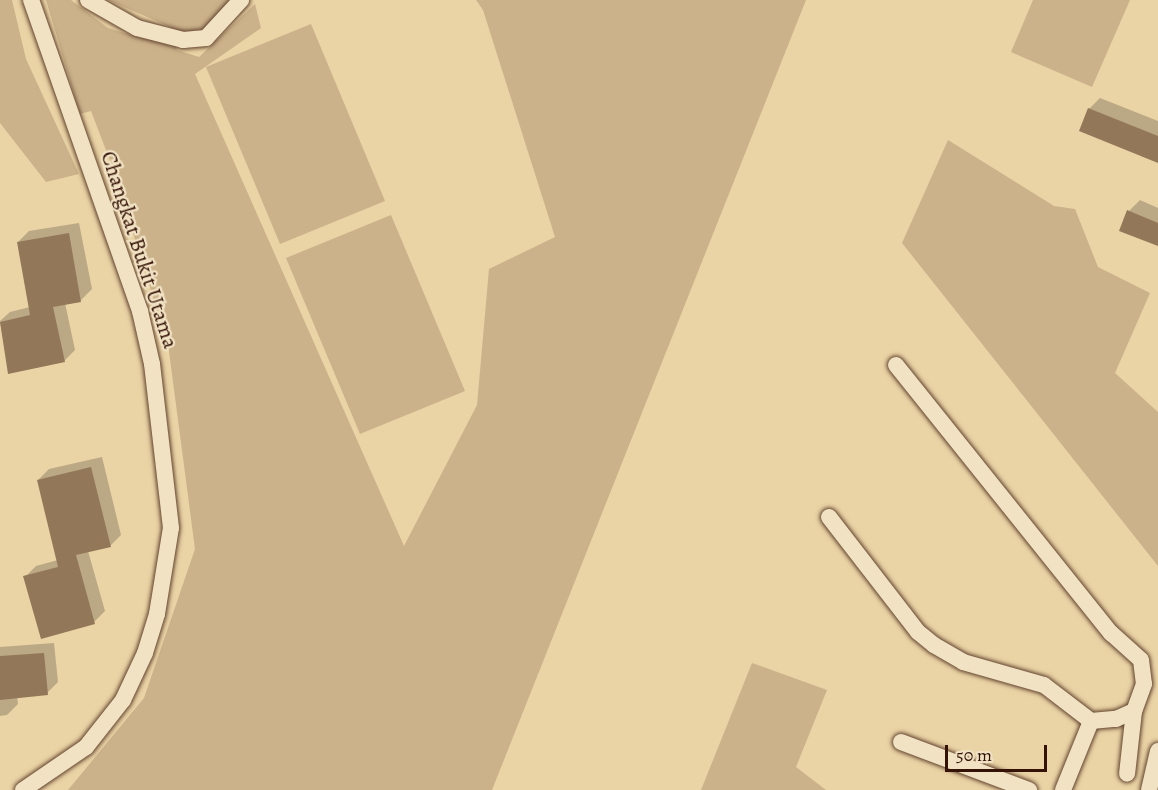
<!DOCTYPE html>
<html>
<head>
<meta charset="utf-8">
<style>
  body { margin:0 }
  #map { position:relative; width:1158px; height:790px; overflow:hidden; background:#ead3a5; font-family:Alegreya,serif }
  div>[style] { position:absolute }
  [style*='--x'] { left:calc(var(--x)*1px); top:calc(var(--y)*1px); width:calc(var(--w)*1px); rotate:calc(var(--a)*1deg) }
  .green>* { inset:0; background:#cbb28a }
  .shadow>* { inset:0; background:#0003 }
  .building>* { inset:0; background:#937759 }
  .roads { filter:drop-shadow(0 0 2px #62432e) drop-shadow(0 0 2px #62432e) }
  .minor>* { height:16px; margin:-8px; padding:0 8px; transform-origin:8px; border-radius:8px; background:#f1e2c4 }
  span { translate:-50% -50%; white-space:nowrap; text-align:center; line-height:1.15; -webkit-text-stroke:4.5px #f1e2c4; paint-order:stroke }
  .street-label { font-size:22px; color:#341306 }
  .scale { position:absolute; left:945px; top:745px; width:102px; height:27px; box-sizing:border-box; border:3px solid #341306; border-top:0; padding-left:8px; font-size:18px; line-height:21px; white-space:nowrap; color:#341306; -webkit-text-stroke:4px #f1e2c4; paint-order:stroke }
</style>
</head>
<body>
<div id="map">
  <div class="green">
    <i style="clip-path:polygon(0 0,12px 0,26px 59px,79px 174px,46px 182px,0 123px)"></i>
    <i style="clip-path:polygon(46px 0,71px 0,108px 28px,141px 38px,173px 39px,177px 50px,199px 57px,255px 4px,261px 28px,195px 74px,404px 546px,477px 405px,489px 269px,555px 237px,483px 10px,476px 0,806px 0,492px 790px,68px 790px,144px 698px,195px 549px,168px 344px,125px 208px,127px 205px,91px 111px,80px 114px)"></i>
    <i style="clip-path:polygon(108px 0,232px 0,210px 27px,184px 33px)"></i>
    <i style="clip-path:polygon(1033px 0,1130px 0,1092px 87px,1011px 52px)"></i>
    <i style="clip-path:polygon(311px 24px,385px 201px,280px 244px,206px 67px)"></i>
    <i style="clip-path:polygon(948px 140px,1054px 206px,1075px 209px,1098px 267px,1150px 293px,1115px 373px,1158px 412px,1158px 566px,902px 243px)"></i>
    <i style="clip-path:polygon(391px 215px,465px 391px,360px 434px,286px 258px)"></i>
    <i style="clip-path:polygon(752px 663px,827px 690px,796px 767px,826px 790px,701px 790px)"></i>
  </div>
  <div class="shadow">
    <i style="clip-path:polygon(1100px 98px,1158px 121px,1158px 161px,1089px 109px)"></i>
    <i style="clip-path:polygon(1140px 200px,1158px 208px,1158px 245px,1129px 211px)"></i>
    <i style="clip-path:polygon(79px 223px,92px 289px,80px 301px,65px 303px,75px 350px,64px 361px,9px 372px,0 321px,10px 312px,30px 307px,18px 242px,29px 231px)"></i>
    <i style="clip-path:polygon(102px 457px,121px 535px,110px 546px,88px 551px,105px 611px,94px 622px,25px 577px,36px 566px,58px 560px,38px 480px,49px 469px)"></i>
    <i style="clip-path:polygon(54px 643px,58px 682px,47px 693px,17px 696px,18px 704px,7px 715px,0 716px,0 647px)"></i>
  </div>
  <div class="building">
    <i style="clip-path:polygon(1088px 108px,1158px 136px,1158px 163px,1079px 131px)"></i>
    <i style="clip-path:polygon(1127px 210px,1158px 223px,1158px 246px,1119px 231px)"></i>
    <i style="clip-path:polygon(69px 233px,81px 302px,53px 307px,65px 362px,8px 374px,0 322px,30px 315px,17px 242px)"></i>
    <i style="clip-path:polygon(91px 467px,111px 547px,76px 555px,95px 624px,41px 639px,23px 576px,58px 567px,37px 480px)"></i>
    <i style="clip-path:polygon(44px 653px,48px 695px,0 700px,0 656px)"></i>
  </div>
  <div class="roads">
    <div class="minor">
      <i style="--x:88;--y:0;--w:56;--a:29.7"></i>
      <i style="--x:137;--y:28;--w:48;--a:14.6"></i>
      <i style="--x:183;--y:40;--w:23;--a:-5"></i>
      <i style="--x:206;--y:38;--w:52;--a:-47.4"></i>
      <i style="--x:896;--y:365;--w:344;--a:51.3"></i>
      <i style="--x:1111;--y:633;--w:40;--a:42"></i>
      <i style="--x:1141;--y:660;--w:24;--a:83"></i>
      <i style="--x:1144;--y:684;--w:29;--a:110"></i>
      <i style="--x:1134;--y:711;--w:63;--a:96.3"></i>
      <i style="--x:829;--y:517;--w:145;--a:52.3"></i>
      <i style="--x:918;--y:632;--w:21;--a:39"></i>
      <i style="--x:934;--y:645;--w:34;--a:30"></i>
      <i style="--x:963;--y:662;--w:84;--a:15.9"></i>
      <i style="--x:1044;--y:685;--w:59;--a:37.5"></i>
      <i style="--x:1091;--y:721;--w:25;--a:-5"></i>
      <i style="--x:1116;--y:719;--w:20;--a:-24"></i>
      <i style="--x:901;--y:742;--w:137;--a:20.6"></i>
      <i style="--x:23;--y:790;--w:76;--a:-34.3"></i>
      <i style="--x:86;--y:747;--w:60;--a:-51.8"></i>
      <i style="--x:123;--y:700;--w:52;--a:-64.9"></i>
      <i style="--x:145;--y:653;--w:41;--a:-72.9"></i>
      <i style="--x:157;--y:614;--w:87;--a:-80.8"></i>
      <i style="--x:171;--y:528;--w:165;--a:-96.6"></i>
      <i style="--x:152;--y:364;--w:54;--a:-102.8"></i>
      <i style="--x:140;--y:311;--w:330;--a:-109.3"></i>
      <i style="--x:1063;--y:790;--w:74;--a:-67.9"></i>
      <i style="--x:1149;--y:790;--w:40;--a:-77"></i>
    </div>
  </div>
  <div class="street-label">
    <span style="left:139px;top:250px;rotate:72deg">Changkat Bukit Utama</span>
  </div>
  <div class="scale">50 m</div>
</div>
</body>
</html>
